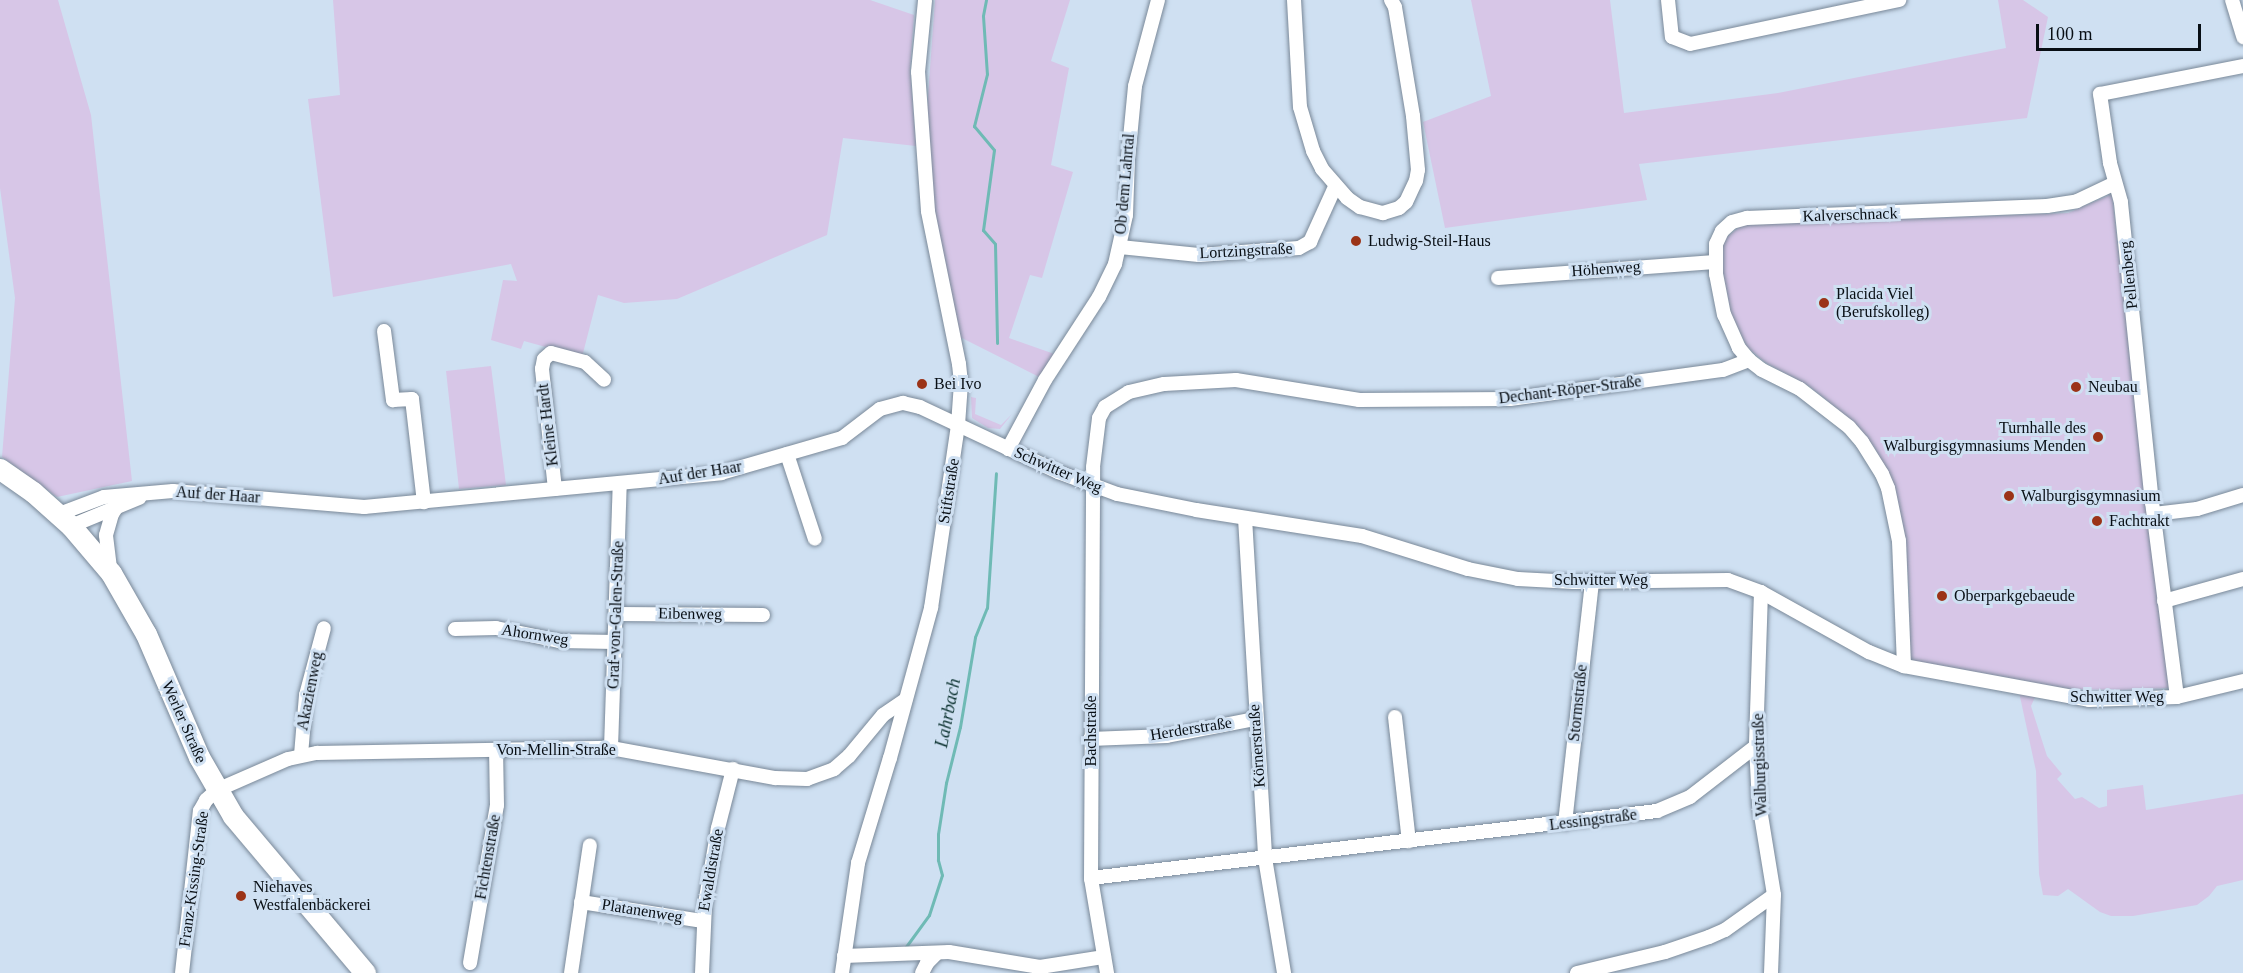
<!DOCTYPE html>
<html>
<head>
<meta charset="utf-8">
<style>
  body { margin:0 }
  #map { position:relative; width:2243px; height:973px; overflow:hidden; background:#cfe0f2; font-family:"Times New Roman",serif }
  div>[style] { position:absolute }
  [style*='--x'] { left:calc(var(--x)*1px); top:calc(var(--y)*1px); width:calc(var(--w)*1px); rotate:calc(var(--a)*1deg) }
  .green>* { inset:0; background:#d7c6e7 }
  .stream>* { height:3px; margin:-1.5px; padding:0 1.5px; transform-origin:1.5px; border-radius:1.5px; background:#6fbab5 }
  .roads { filter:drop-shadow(0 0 2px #798898) drop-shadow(0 0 2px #798898) }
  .street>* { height:14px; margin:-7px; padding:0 7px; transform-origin:7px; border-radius:7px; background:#fff }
  .primary>* { height:21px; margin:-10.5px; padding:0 10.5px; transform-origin:10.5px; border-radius:10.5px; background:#fff }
  .dots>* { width:16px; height:16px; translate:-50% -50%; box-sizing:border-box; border:3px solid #cfe0f2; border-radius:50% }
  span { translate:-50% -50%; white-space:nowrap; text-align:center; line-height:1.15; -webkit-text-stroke:6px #cfe0f2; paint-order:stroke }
  .street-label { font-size:16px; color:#080e14 }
  .poi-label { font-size:16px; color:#080e14 }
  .left { translate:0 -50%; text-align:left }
  .right { translate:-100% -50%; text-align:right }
  .water-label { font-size:18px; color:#0e3432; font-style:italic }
  .scale { position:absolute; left:2036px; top:24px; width:165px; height:27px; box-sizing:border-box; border:3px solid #080e14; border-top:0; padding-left:8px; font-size:18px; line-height:21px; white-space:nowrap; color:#080e14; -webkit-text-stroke:4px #cfe0f2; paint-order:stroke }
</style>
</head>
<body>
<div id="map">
  <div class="green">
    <i style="clip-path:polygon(0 0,58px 0,91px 115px,132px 481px,57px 497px,2px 457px,15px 298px,0 188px)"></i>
    <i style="clip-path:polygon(333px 0,870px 0,914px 15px,910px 70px,916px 146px,843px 138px,827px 235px,677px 299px,624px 303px,598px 295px,582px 357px,524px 341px,521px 349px,491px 340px,503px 280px,517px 281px,511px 264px,333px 297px,308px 99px,340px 95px)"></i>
    <i style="clip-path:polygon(935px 0,1070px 0,1051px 61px,1069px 68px,1051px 165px,1073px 172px,1042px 278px,1030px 275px,1009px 338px,1060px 356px,1045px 380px,952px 333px,924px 151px)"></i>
    <i style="clip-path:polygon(1471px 0,1610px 0,1624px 113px,1778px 93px,2006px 48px,1998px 0,2023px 0,2048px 17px,2027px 118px,1639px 164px,1647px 200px,1445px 228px,1423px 122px,1491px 96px)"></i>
    <i style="clip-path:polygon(2112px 194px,2169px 688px,2121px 690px,2069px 689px,1910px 660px,1909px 590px,1905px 535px,1895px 488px,1876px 450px,1858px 426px,1809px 386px,1766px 363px,1747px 347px,1731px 314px,1721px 262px,1723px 240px,1742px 225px,2068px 213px)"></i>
    <i style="clip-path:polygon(491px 366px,506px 485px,459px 489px,446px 371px)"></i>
    <i style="clip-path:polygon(971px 397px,976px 398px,975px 414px,1001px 425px,1012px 414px,1000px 429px,988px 428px,972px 418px)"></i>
    <i style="clip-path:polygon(2019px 692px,2036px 695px,2031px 706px,2047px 756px,2062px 774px,2057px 779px,2075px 799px,2082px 797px,2099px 808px,2107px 806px,2107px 790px,2143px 785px,2146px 810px,2243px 794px,2243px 880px,2217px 886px,2209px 896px,2197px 905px,2133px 916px,2111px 916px,2100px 912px,2068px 889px,2058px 896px,2043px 895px,2039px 874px,2036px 771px)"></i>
  </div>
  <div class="stream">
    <i style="--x:986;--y:0;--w:16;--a:101"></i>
    <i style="--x:983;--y:16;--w:58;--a:86.1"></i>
    <i style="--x:987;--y:74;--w:54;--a:104"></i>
    <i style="--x:974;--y:126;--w:31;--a:50"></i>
    <i style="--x:994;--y:150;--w:81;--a:97.8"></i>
    <i style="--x:983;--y:230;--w:18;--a:49"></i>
    <i style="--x:995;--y:244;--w:99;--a:88.8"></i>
    <i style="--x:905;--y:948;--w:41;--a:-54"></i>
    <i style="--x:929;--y:915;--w:42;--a:-72"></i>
    <i style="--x:942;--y:875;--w:16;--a:-105"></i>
    <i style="--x:938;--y:860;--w:26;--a:-90"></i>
    <i style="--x:938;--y:834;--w:52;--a:-81.1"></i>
    <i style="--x:946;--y:783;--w:58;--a:-76"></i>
    <i style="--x:960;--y:727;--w:91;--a:-80.5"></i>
    <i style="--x:975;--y:637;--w:31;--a:-68"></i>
    <i style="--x:987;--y:608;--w:135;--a:-86.2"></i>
  </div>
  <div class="roads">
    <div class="street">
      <i style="--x:1294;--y:0;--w:107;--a:86.8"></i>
      <i style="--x:1300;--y:107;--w:46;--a:73.5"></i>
      <i style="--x:1313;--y:151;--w:20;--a:63"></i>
      <i style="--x:1322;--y:169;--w:38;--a:49"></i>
      <i style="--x:1347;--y:198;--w:16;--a:35"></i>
      <i style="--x:1360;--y:207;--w:24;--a:15"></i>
      <i style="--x:1383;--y:213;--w:17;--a:-17"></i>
      <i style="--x:1399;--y:208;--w:9;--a:-41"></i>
      <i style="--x:1406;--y:202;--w:23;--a:-65"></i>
      <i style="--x:1416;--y:181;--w:11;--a:-80"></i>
      <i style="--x:1418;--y:170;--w:54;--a:-95.3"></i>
      <i style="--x:1413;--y:116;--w:110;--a:-99.4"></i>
      <i style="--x:1395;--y:7;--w:8;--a:-120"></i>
      <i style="--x:1668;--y:0;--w:37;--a:84"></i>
      <i style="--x:1672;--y:37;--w:19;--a:21"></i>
      <i style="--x:1690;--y:44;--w:214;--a:-11.9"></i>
      <i style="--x:2232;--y:0;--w:39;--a:73"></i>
      <i style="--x:1120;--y:247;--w:79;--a:5.8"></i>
      <i style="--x:1199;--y:255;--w:100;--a:-4"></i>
      <i style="--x:1299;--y:248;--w:13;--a:-29"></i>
      <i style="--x:1310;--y:242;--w:60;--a:-65.6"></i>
      <i style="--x:1498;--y:278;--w:217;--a:-4.2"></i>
      <i style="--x:384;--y:331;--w:70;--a:82.6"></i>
      <i style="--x:393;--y:400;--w:19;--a:-3"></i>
      <i style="--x:412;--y:399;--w:104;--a:83.4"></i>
      <i style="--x:1749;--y:360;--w:16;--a:-130"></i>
      <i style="--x:1739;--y:348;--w:36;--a:-114"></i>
      <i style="--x:1724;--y:315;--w:42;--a:-101"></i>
      <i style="--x:1716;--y:274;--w:30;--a:-90"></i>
      <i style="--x:1716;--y:244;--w:14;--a:-65"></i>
      <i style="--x:1722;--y:231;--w:13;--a:-42"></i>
      <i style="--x:1732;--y:222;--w:16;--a:-15"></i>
      <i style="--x:1747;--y:218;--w:300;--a:-2.3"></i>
      <i style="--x:2047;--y:206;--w:30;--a:-9"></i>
      <i style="--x:2077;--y:201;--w:42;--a:-25.3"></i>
      <i style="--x:1008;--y:449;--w:78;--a:-61.8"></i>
      <i style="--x:1045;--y:380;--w:99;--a:-57"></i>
      <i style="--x:1099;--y:297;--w:37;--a:-64"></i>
      <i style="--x:1115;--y:264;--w:50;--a:-77.3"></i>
      <i style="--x:1126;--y:215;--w:56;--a:-88"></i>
      <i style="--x:1128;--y:159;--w:73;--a:-84.5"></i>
      <i style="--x:1135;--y:86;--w:89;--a:-75"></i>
      <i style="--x:787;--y:454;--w:89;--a:71.8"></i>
      <i style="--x:555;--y:489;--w:121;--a:-96.2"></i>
      <i style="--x:542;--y:369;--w:10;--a:-79"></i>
      <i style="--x:544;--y:359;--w:9;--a:-41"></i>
      <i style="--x:551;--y:353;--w:35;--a:15"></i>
      <i style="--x:585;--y:362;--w:26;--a:43"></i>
      <i style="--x:59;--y:514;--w:48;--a:-20.7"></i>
      <i style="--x:104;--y:497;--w:69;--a:-5"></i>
      <i style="--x:173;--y:491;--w:192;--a:4.8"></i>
      <i style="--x:364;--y:507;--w:359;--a:-5.4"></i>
      <i style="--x:721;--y:473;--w:126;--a:-16.1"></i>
      <i style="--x:842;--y:438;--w:48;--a:-37.3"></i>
      <i style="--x:880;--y:409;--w:24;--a:-15"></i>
      <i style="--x:903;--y:403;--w:17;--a:13"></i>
      <i style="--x:920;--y:407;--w:153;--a:25.2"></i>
      <i style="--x:1058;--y:472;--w:63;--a:20.4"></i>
      <i style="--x:1117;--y:494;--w:81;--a:11.4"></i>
      <i style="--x:1196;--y:510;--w:168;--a:8.9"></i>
      <i style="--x:1362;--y:536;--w:111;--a:17.3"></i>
      <i style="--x:1468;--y:569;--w:51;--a:11.3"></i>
      <i style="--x:1518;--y:579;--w:56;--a:3.1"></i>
      <i style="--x:1574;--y:582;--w:154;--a:-0.7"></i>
      <i style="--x:1728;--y:580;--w:35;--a:20"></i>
      <i style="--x:1761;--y:592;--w:124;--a:29.1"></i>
      <i style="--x:1869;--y:652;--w:38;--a:22"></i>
      <i style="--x:1904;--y:666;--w:188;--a:10.4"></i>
      <i style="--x:2089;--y:700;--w:88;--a:-2"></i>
      <i style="--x:2177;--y:697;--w:68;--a:-13.6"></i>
      <i style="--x:2154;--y:514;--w:43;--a:-6.6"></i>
      <i style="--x:2197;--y:509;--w:48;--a:-16.9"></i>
      <i style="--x:1245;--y:518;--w:341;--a:86.6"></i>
      <i style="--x:1265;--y:858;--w:117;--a:80.6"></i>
      <i style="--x:71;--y:526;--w:74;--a:-22.4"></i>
      <i style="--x:110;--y:568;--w:33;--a:-97"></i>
      <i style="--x:106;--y:535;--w:22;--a:-74"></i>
      <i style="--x:112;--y:514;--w:11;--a:-56"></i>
      <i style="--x:1761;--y:592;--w:154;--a:91.9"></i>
      <i style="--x:1756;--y:746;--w:57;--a:87"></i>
      <i style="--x:1759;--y:803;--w:93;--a:80.7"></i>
      <i style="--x:1774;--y:895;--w:78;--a:92.2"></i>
      <i style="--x:2164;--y:601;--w:82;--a:-15.6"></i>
      <i style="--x:617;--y:614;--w:146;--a:0.4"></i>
      <i style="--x:455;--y:629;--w:41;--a:-1.4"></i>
      <i style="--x:496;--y:628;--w:64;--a:11.7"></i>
      <i style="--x:559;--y:641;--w:56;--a:1"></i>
      <i style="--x:2177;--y:697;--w:196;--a:-97.3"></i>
      <i style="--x:2152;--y:503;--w:303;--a:-95.9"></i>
      <i style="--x:2121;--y:202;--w:41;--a:-105.8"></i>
      <i style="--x:2110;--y:163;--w:70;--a:-98.2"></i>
      <i style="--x:2100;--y:94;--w:146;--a:-11.1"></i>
      <i style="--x:1395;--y:717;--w:125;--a:83.6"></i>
      <i style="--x:1090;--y:739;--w:77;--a:-2.2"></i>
      <i style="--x:1167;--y:736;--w:90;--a:-10.9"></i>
      <i style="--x:611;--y:748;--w:265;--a:-88.1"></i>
      <i style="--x:301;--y:755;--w:60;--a:-85.2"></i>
      <i style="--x:306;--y:695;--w:69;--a:-75"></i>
      <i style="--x:1565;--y:823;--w:243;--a:-83.6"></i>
      <i style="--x:1091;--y:878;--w:570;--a:-6.75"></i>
      <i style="--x:1657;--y:811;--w:36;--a:-23"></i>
      <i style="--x:1690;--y:797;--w:83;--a:-37.7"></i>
      <i style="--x:581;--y:902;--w:122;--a:8.9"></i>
      <i style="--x:844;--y:956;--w:105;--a:-2.2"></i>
      <i style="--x:949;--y:952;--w:92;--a:9.4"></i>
      <i style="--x:1040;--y:967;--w:65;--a:-8.9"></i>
      <i style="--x:470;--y:963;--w:160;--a:-80.3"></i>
      <i style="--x:497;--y:805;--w:55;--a:-91"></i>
      <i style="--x:182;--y:973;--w:163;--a:-83.7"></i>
      <i style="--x:200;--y:811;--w:13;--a:-61"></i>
      <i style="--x:206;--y:800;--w:15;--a:-42"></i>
      <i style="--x:217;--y:790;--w:77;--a:-23.6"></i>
      <i style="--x:288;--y:759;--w:30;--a:-12"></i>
      <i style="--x:317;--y:753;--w:294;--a:-1"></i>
      <i style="--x:611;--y:748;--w:167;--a:10.4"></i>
      <i style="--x:775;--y:778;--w:32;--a:2"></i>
      <i style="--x:807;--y:779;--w:29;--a:-20"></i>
      <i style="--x:834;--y:769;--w:20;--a:-41"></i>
      <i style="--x:849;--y:756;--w:53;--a:-50.3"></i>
      <i style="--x:883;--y:715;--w:27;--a:-34"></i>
      <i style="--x:571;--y:973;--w:129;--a:-81.6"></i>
      <i style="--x:702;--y:973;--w:69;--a:-87.5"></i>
      <i style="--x:705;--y:904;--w:77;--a:-80.3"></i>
      <i style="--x:718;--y:828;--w:61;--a:-75.7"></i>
      <i style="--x:842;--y:973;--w:111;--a:-81.7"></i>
      <i style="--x:858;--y:863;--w:110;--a:-73.1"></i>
      <i style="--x:890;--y:758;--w:156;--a:-74.7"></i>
      <i style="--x:931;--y:608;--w:185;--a:-81.6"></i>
      <i style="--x:958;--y:425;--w:42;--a:-85.9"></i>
      <i style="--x:961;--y:383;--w:19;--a:-96"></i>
      <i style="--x:959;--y:364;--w:156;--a:-101.5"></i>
      <i style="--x:928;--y:211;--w:139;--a:-94.1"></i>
      <i style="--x:918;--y:72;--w:72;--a:-84.4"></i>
      <i style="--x:922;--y:973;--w:11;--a:-63"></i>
      <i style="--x:927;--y:963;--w:13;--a:-45"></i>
      <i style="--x:1107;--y:973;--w:96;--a:-99.6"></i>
      <i style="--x:1091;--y:878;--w:411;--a:-89.7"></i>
      <i style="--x:1093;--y:467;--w:49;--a:-83"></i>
      <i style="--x:1099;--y:418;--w:13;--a:-61"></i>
      <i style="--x:1105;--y:407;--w:28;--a:-32"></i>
      <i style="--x:1129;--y:392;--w:36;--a:-13"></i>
      <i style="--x:1164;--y:384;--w:72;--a:-3.2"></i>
      <i style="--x:1236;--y:380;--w:125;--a:9.2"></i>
      <i style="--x:1359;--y:400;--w:151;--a:-0.4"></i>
      <i style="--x:1510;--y:399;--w:215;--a:-7.8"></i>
      <i style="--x:1723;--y:370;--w:28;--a:-21"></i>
      <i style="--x:1749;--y:360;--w:16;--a:38"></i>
      <i style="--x:1762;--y:370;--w:42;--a:26.6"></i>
      <i style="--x:1800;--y:389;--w:62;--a:37.8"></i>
      <i style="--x:1849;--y:427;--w:20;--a:49"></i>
      <i style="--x:1862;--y:442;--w:38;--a:58"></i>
      <i style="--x:1882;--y:474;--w:15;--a:67"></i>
      <i style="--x:1888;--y:488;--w:54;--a:78.3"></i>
      <i style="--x:1899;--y:541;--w:125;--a:87.7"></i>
      <i style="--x:1577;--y:973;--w:90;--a:-13.4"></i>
      <i style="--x:1665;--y:952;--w:46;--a:-18.8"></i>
      <i style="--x:1709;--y:937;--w:17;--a:-24"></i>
      <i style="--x:1725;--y:930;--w:60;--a:-35.5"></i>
    </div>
    <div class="primary">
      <i style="--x:0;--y:469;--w:40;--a:34.9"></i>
      <i style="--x:33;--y:492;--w:51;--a:41.8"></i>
      <i style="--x:71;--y:526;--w:62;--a:49.6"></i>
      <i style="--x:111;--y:573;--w:70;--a:60.2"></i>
      <i style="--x:146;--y:634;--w:134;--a:66.7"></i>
      <i style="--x:199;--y:757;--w:68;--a:60"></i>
      <i style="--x:233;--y:816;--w:205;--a:49.9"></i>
    </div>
  </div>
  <div class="dots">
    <i style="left:1356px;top:241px;background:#9b3317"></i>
    <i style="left:1824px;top:303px;background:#9b3317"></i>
    <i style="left:922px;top:384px;background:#9b3317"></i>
    <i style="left:2076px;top:387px;background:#9b3317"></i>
    <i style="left:2098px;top:437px;background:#9b3317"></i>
    <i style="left:2009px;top:496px;background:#9b3317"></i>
    <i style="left:2097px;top:521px;background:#9b3317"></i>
    <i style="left:1942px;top:596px;background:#9b3317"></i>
    <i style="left:241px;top:896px;background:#9b3317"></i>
  </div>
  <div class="street-label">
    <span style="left:1125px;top:184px;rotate:-85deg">Ob dem Lahrtal</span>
    <span style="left:1850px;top:215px;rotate:-2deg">Kalverschnack</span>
    <span style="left:1246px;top:251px;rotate:-3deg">Lortzingstraße</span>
    <span style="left:1606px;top:269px;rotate:-4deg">Höhenweg</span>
    <span style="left:2129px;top:275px;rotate:-96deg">Pellenberg</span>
    <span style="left:1570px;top:390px;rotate:-7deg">Dechant-Röper-Straße</span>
    <span style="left:548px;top:425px;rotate:-97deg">Kleine Hardt</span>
    <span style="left:1058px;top:470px;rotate:23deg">Schwitter Weg</span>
    <span style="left:700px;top:473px;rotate:-9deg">Auf der Haar</span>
    <span style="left:949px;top:491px;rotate:-81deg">Stiftstraße</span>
    <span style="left:218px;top:495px;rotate:4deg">Auf der Haar</span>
    <span style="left:1601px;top:580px">Schwitter Weg</span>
    <span style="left:690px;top:614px;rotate:1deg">Eibenweg</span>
    <span style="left:616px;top:615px;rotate:-88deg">Graf-von-Galen-Straße</span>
    <span style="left:535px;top:635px;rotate:9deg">Ahornweg</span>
    <span style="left:310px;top:691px;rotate:-79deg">Akazienweg</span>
    <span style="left:2117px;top:697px">Schwitter Weg</span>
    <span style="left:1578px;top:703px;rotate:-84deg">Stormstraße</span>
    <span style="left:184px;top:722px;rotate:66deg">Werler Straße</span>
    <span style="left:1191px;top:729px;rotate:-9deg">Herderstraße</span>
    <span style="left:1091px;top:731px;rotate:-90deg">Bachstraße</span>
    <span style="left:1257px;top:746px;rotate:-94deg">Körnerstraße</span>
    <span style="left:556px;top:750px">Von-Mellin-Straße</span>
    <span style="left:1760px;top:765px;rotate:-92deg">Walburgisstraße</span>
    <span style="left:1593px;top:820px;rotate:-7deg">Lessingstraße</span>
    <span style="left:488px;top:857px;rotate:-80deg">Fichtenstraße</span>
    <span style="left:711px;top:870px;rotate:-80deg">Ewaldistraße</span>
    <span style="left:194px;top:879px;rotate:-82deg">Franz-Kissing-Straße</span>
    <span style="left:642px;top:911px;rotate:9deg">Platanenweg</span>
  </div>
  <div class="poi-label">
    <span class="left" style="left:1368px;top:241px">Ludwig-Steil-Haus</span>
    <span class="left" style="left:1836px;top:303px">Placida Viel<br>(Berufskolleg)</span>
    <span class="left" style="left:934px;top:384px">Bei Ivo</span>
    <span class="left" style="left:2088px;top:387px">Neubau</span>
    <span class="right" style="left:2086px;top:437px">Turnhalle des<br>Walburgisgymnasiums Menden</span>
    <span class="left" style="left:2021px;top:496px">Walburgisgymnasium</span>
    <span class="left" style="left:2109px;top:521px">Fachtrakt</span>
    <span class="left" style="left:1954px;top:596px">Oberparkgebaeude</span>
    <span class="left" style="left:253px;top:896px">Niehaves<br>Westfalenbäckerei</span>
  </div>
  <div class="water-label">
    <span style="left:948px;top:713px;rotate:-79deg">Lahrbach</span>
  </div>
  <div class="scale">100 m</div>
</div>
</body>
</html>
